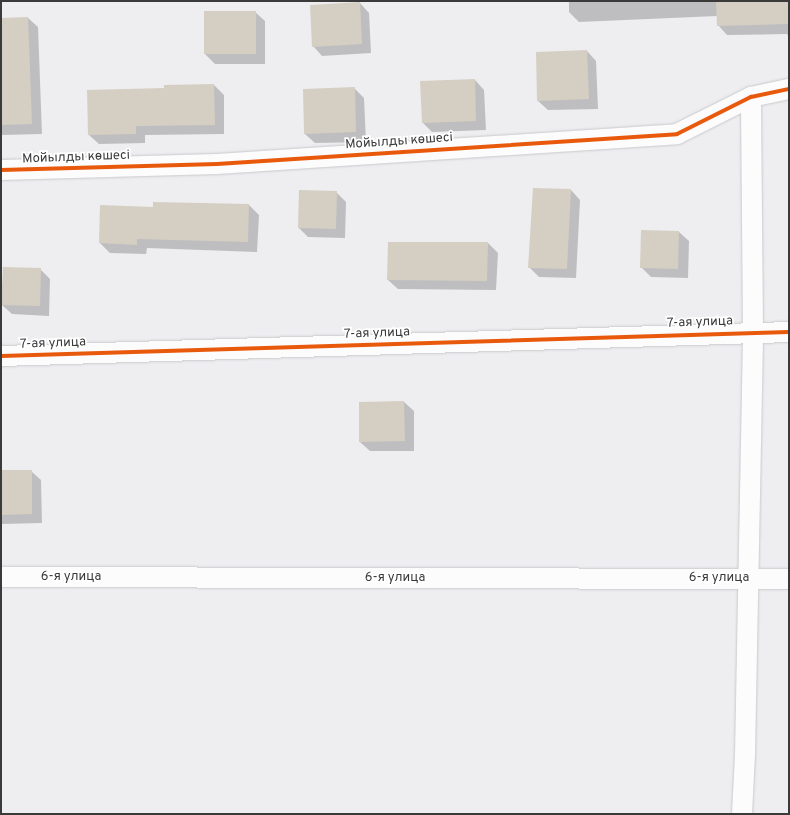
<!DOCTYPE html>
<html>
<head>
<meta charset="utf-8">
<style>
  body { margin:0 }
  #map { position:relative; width:790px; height:815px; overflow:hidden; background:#eeeef1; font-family:Overpass,sans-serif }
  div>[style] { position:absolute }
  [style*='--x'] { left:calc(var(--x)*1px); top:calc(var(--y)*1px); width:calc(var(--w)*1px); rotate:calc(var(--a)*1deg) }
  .shadow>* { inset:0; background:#0003 }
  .building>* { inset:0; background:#d5cec3 }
  .roads { filter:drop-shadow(0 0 1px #c9c9cc) drop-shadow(0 0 1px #c9c9cc) }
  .minor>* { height:20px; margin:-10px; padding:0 10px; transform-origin:10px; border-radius:10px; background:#fcfcfd }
  .cycleway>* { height:4px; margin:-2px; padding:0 2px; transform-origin:2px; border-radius:2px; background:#e8590c }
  span { translate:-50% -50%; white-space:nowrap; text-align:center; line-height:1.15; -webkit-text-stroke:3.5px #fff; paint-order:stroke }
  .street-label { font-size:13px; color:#3a3a3b }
  .frame { position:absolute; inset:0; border:2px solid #3a3a3b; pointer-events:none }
</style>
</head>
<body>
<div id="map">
  <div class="shadow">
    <i style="clip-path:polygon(569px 1px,789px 1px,789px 37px,787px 34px,727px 35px,718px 25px,717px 16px,579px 22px,569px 12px)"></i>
    <i style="clip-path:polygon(360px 3px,369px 13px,371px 53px,322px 56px,313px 46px)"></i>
    <i style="clip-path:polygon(255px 12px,265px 21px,265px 64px,215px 64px,205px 54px)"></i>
    <i style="clip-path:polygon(28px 18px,38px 27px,42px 134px,1px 135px,1px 19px)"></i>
    <i style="clip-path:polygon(587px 51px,596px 61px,598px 109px,548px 110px,538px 101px)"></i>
    <i style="clip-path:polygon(475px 80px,484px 90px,486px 130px,432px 132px,423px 123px)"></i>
    <i style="clip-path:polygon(214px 85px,224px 95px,224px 134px,145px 135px,145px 143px,99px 144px,89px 135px)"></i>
    <i style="clip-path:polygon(354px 88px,364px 98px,366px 142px,315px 143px,305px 134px)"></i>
    <i style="clip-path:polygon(571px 190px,580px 200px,576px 278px,539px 277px,530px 268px)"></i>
    <i style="clip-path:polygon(336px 192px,346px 202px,345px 238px,308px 237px,299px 228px)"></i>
    <i style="clip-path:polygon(249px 205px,259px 215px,257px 252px,147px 248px,146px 254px,110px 253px,100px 243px,154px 208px)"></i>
    <i style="clip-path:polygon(642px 231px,679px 232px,689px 241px,688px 278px,651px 277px,641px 267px)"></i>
    <i style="clip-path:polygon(488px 243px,498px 253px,496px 290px,398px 289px,388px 280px)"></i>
    <i style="clip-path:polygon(40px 269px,50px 279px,49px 316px,12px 314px,2px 305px)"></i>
    <i style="clip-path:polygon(360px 402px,404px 402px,414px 411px,414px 451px,370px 451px,360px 442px)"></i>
    <i style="clip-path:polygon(1px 471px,31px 471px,41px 480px,42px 523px,1px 524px)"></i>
  </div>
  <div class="building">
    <i style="clip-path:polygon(716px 1px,789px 1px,789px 24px,717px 26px)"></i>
    <i style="clip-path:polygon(360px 2px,362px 44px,312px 47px,310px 5px)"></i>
    <i style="clip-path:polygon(204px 11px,256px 11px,256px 54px,204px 54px)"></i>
    <i style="clip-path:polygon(28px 17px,32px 124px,1px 125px,1px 18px)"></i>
    <i style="clip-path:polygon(587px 50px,589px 99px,537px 101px,536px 52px)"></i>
    <i style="clip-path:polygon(475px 79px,476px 121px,422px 123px,420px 81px)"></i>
    <i style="clip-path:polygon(214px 84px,215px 125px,136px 126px,136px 134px,88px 135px,87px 90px,164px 88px,164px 85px)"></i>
    <i style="clip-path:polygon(355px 87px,356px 132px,304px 134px,303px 89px)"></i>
    <i style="clip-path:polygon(533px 188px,571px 189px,567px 269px,528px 268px)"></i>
    <i style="clip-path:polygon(299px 190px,337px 191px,336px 229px,298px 228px)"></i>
    <i style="clip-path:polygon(153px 202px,249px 204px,248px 242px,137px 239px,137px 245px,99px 243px,100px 205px,153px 207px)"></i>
    <i style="clip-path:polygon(641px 230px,679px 231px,678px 269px,640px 268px)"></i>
    <i style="clip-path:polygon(388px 242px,488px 242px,487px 281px,387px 280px)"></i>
    <i style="clip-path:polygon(3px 267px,41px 268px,40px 306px,1px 305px)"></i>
    <i style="clip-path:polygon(404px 401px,405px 441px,359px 442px,359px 402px)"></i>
    <i style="clip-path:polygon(1px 470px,32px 470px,32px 514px,1px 515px)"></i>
  </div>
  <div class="roads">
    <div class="minor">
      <i style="--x:1;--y:170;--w:216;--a:-1.6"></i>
      <i style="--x:217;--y:164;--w:461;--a:-3.7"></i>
      <i style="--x:677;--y:134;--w:83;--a:-26.6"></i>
      <i style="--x:751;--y:97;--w:39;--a:-12"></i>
      <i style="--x:1;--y:356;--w:788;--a:-1.74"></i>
      <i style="--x:1;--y:577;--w:788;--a:0.15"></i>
      <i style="--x:742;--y:814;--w:60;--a:-87.1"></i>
      <i style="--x:745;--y:754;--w:423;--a:-88.9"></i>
      <i style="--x:753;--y:331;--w:234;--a:-90.5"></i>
    </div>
  </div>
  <div class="cycleway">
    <i style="--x:1;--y:170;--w:216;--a:-1.6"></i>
    <i style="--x:217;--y:164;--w:461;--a:-3.7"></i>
    <i style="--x:677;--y:134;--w:83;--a:-26.6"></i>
    <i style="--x:751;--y:97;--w:39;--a:-12"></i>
    <i style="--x:1;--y:356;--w:788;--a:-1.74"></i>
  </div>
  <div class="street-label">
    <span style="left:399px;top:142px;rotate:-4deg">Мойылды көшесі</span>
    <span style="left:76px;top:158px;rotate:-2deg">Мойылды көшесі</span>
    <span style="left:700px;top:323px;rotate:-2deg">7-ая улица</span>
    <span style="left:377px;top:334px;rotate:-2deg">7-ая улица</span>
    <span style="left:53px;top:344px;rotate:-2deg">7-ая улица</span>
    <span style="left:71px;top:577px">6-я улица</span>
    <span style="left:395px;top:578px">6-я улица</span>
    <span style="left:719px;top:578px">6-я улица</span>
  </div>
  <div class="frame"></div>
</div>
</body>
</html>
